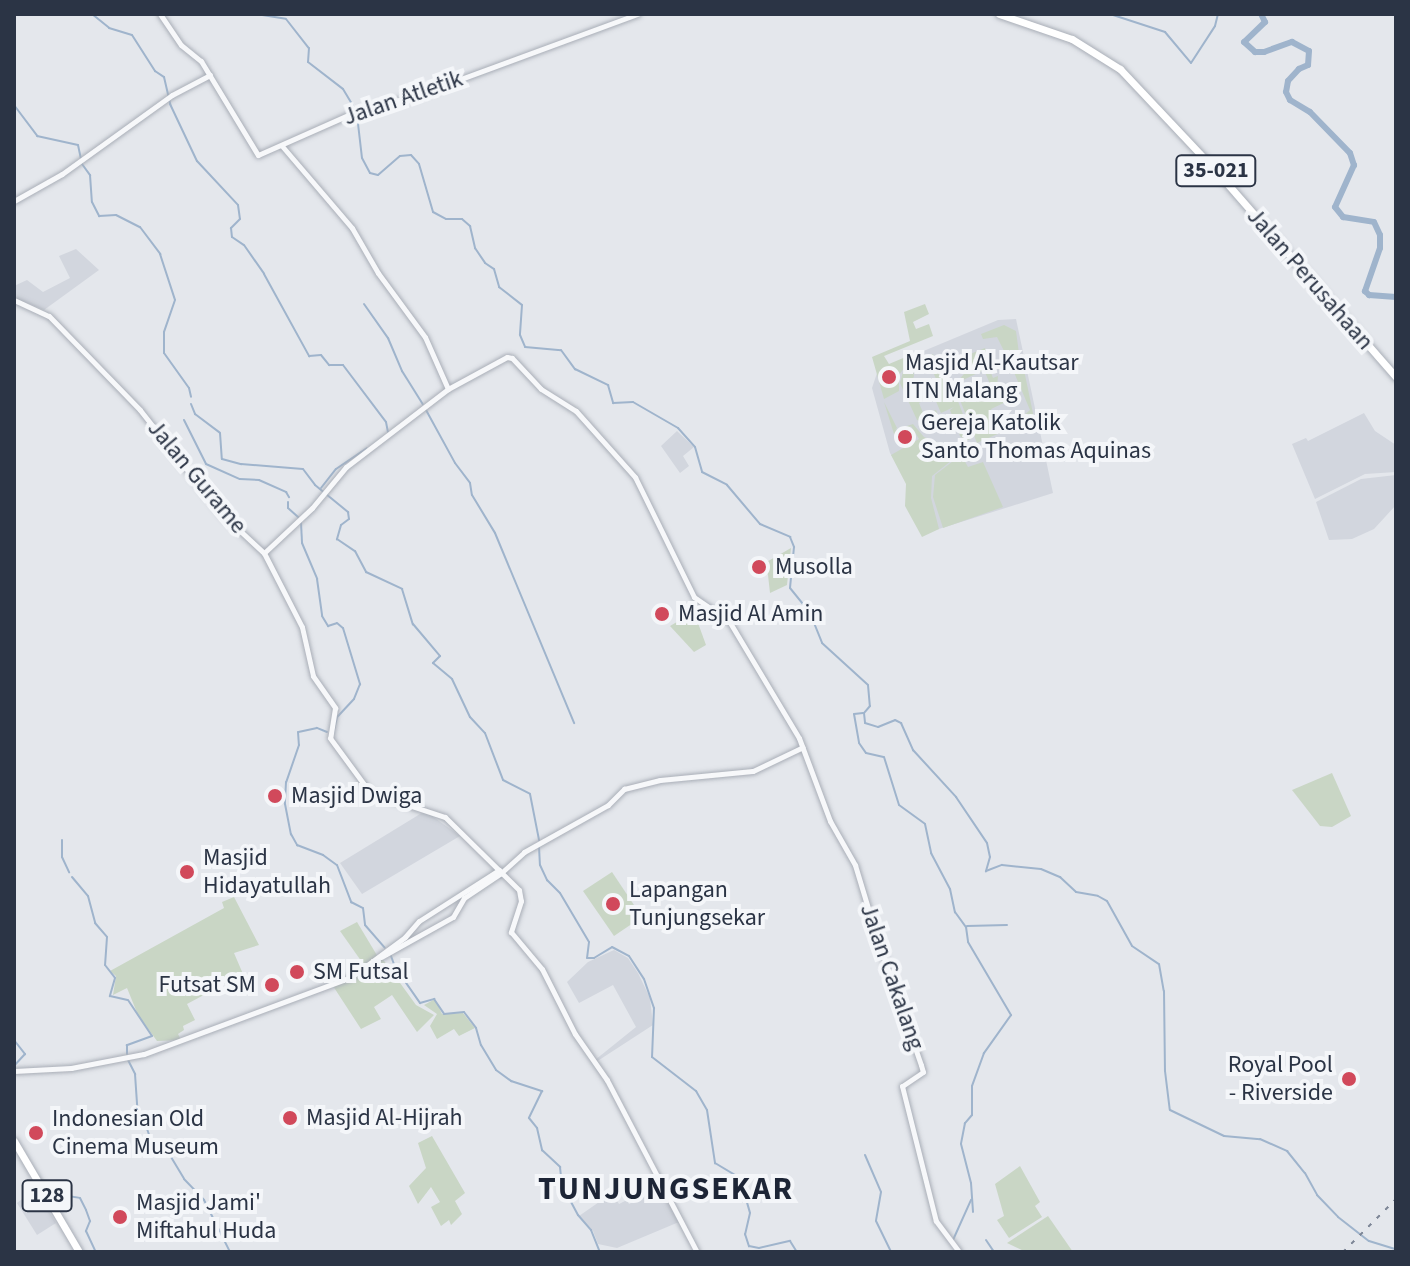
<!DOCTYPE html>
<html>
<head>
<meta charset="utf-8">
<style>
  body { margin:0 }
  #map { position:relative; width:1410px; height:1266px; overflow:hidden; background:#e4e7ec; font-family:"Source Sans 3",sans-serif }
  div>[style] { position:absolute }
  [style*='--x'] { left:calc(var(--x)*1px); top:calc(var(--y)*1px); width:calc(var(--w)*1px); rotate:calc(var(--a)*1deg) }
  .built>* { inset:0; background:#d2d6de }
  .green>* { inset:0; background:#c9d6c5 }
  .stream>* { height:2px; margin:-1px; padding:0 1px; transform-origin:1px; border-radius:1px; background:#9fb4cc }
  .river>* { height:6px; margin:-3px; padding:0 3px; transform-origin:3px; border-radius:3px; background:#9fb4cc }
  .roads { filter:drop-shadow(0 0 2px #a9aeb7) drop-shadow(0 0 2px #a9aeb7) }
  .minor>* { height:5px; margin:-2.5px; padding:0 2.5px; transform-origin:2.5px; border-radius:2.5px; background:#f7f8fa }
  .major>* { height:7px; margin:-3.5px; padding:0 3.5px; transform-origin:3.5px; border-radius:3.5px; background:#fff }
  .rail>* { height:2px; margin-top:-1px; transform-origin:0; background:repeating-linear-gradient(90deg,#7d8696 0 4px,transparent 0 12px) }
  .dots>* { width:22px; height:22px; translate:-50% -50%; box-sizing:border-box; border:4px solid #f4f6f9; border-radius:50% }
  span { translate:-50% -50%; white-space:nowrap; text-align:center; line-height:1.15; -webkit-text-stroke:8px #f4f6f9; paint-order:stroke }
  .shield-label span { padding:2px 6px; background:#f4f6f9; border:2px solid; border-radius:6px; -webkit-text-stroke-width:0 }
  .shield-label { font-size:22px; color:#2b3445; font-weight:700 }
  .street-label { font-size:24px; color:#2b3445 }
  .poi-label { font-size:24px; color:#2b3445 }
  .left { translate:0 -50%; text-align:left }
  .right { translate:-100% -50%; text-align:right }
  .district-label { font-size:32px; color:#1d2536; font-weight:700; letter-spacing:2px }
  .frame { position:absolute; inset:0; border:16px solid #2b3445; pointer-events:none }
</style>
</head>
<body>
<div id="map">
  <div class="built">
    <i style="clip-path:polygon(76px 249px,99px 270px,44px 310px,17px 299px,14px 286px,27px 280px,43px 292px,70px 278px,59px 256px)"></i>
    <i style="clip-path:polygon(1016px 319px,1053px 493px,923px 534px,909px 484px,890px 453px,872px 388px,878px 370px,998px 320px)"></i>
    <i style="clip-path:polygon(1364px 413px,1375px 431px,1396px 445px,1396px 472px,1365px 474px,1315px 499px,1292px 444px,1306px 438px,1308px 441px)"></i>
    <i style="clip-path:polygon(677px 431px,694px 447px,683px 456px,689px 466px,680px 473px,661px 446px)"></i>
    <i style="clip-path:polygon(1396px 475px,1396px 505px,1374px 529px,1352px 539px,1329px 540px,1316px 502px,1361px 479px)"></i>
    <i style="clip-path:polygon(425px 811px,460px 836px,362px 894px,340px 863px)"></i>
    <i style="clip-path:polygon(614px 950px,628px 958px,638px 973px,650px 998px,653px 1025px,596px 1062px,595px 1060px,636px 1027px,613px 985px,579px 1003px,567px 982px,588px 962px)"></i>
    <i style="clip-path:polygon(661px 1188px,679px 1222px,617px 1248px,598px 1244px,593px 1231px,579px 1216px,612px 1193px,619px 1204px,627px 1200px,629px 1204px)"></i>
    <i style="clip-path:polygon(35px 1189px,56px 1223px,37px 1235px,17px 1203px)"></i>
  </div>
  <div class="green">
    <i style="clip-path:polygon(925px 304px,929px 314px,913px 322px,916px 329px,929px 324px,933px 336px,884px 356px,889px 364px,908px 356px,910px 360px,899px 375px,899px 391px,884px 399px,872px 357px,910px 341px,904px 312px)"></i>
    <i style="clip-path:polygon(1004px 325px,1016px 331px,1020px 361px,1012px 367px,997px 337px,983px 339px,981px 334px)"></i>
    <i style="clip-path:polygon(985px 348px,987px 353px,973px 361px,976px 369px,983px 366px,989px 368px,993px 378px,998px 376px,997px 388px,988px 393px,991px 401px,1008px 396px,1010px 400px,991px 409px,999px 427px,1015px 423px,1030px 410px,1013px 370px,1016px 364px,1024px 370px,1034px 418px,977px 443px,958px 395px,965px 390px,968px 395px,990px 384px,984px 370px,963px 380px,965px 387px,959px 391px,956px 383px,964px 374px,961px 367px,941px 374px,951px 393px,958px 392px,956px 396px,972px 438px,966px 441px,960px 436px,950px 410px,954px 407px,941px 413px,932px 392px,940px 388px,930px 365px,919px 370px,916px 363px,933px 354px,937px 363px,943px 365px)"></i>
    <i style="clip-path:polygon(911px 361px,914px 376px,911px 384px,917px 398px,929px 393px,931px 397px,919px 403px,924px 415px,936px 410px,938px 415px,923px 422px,917px 420px,900px 383px,904px 368px)"></i>
    <i style="clip-path:polygon(884px 402px,897px 428px,895px 430px,913px 424px,924px 437px,955px 449px,956px 457px,932px 476px,931px 498px,939px 529px,922px 537px,905px 506px,906px 484px,891px 455px,919px 439px,911px 426px,894px 434px)"></i>
    <i style="clip-path:polygon(957px 458px,963px 458px,968px 467px,983px 462px,1003px 507px,943px 528px,933px 497px,935px 475px)"></i>
    <i style="clip-path:polygon(791px 548px,787px 585px,770px 593px,768px 575px,763px 564px)"></i>
    <i style="clip-path:polygon(694px 612px,706px 645px,694px 652px,670px 626px)"></i>
    <i style="clip-path:polygon(1332px 773px,1351px 816px,1332px 827px,1320px 826px,1292px 790px)"></i>
    <i style="clip-path:polygon(612px 872px,642px 917px,614px 936px,583px 891px)"></i>
    <i style="clip-path:polygon(234px 897px,259px 945px,234px 953px,243px 974px,187px 1004px,195px 1020px,183px 1026px,184px 1030px,178px 1034px,181px 1040px,157px 1041px,138px 1015px,127px 988px,113px 995px,116px 976px,110px 971px,224px 908px,222px 902px)"></i>
    <i style="clip-path:polygon(357px 922px,378px 957px,364px 965px,340px 931px)"></i>
    <i style="clip-path:polygon(382px 958px,416px 1005px,434px 1015px,417px 1032px,392px 995px,374px 1007px,381px 1019px,361px 1029px,333px 986px)"></i>
    <i style="clip-path:polygon(435px 999px,442px 1014px,463px 1013px,475px 1028px,459px 1036px,454px 1029px,437px 1039px,430px 1026px,437px 1014px,424px 1005px)"></i>
    <i style="clip-path:polygon(432px 1136px,465px 1193px,455px 1201px,462px 1214px,451px 1225px,449px 1220px,441px 1226px,431px 1207px,440px 1202px,431px 1187px,418px 1204px,409px 1186px,426px 1168px,418px 1143px)"></i>
    <i style="clip-path:polygon(1020px 1166px,1040px 1202px,1035px 1206px,1042px 1217px,1009px 1238px,997px 1220px,1004px 1216px,995px 1184px)"></i>
    <i style="clip-path:polygon(1048px 1216px,1073px 1252px,1026px 1252px,1007px 1243px)"></i>
  </div>
  <div class="stream">
    <i style="--x:92;--y:14;--w:22;--a:39"></i>
    <i style="--x:109;--y:28;--w:24;--a:17"></i>
    <i style="--x:132;--y:35;--w:43;--a:57.4"></i>
    <i style="--x:155;--y:71;--w:11;--a:34"></i>
    <i style="--x:164;--y:77;--w:28;--a:77"></i>
    <i style="--x:170;--y:104;--w:63;--a:64.7"></i>
    <i style="--x:197;--y:161;--w:60;--a:47"></i>
    <i style="--x:238;--y:205;--w:14;--a:82"></i>
    <i style="--x:240;--y:219;--w:13;--a:135"></i>
    <i style="--x:231;--y:228;--w:9;--a:84"></i>
    <i style="--x:232;--y:237;--w:14;--a:34"></i>
    <i style="--x:244;--y:245;--w:35;--a:55"></i>
    <i style="--x:264;--y:274;--w:94;--a:61.2"></i>
    <i style="--x:309;--y:356;--w:12;--a:-5"></i>
    <i style="--x:321;--y:355;--w:13;--a:51"></i>
    <i style="--x:329;--y:365;--w:14;--a:0"></i>
    <i style="--x:343;--y:365;--w:71;--a:53"></i>
    <i style="--x:386;--y:422;--w:10;--a:79"></i>
    <i style="--x:256;--y:14;--w:30;--a:9"></i>
    <i style="--x:286;--y:19;--w:37;--a:52"></i>
    <i style="--x:309;--y:48;--w:14;--a:94"></i>
    <i style="--x:308;--y:62;--w:44;--a:37.6"></i>
    <i style="--x:343;--y:89;--w:23;--a:59"></i>
    <i style="--x:1110;--y:14;--w:58;--a:18.1"></i>
    <i style="--x:1165;--y:32;--w:40;--a:50"></i>
    <i style="--x:1191;--y:63;--w:44;--a:-57"></i>
    <i style="--x:1215;--y:26;--w:12;--a:-76"></i>
    <i style="--x:1244;--y:14;--w:10;--a:0"></i>
    <i style="--x:14;--y:105;--w:39;--a:53"></i>
    <i style="--x:37;--y:136;--w:42;--a:12.4"></i>
    <i style="--x:78;--y:145;--w:19;--a:78"></i>
    <i style="--x:82;--y:164;--w:14;--a:54"></i>
    <i style="--x:90;--y:175;--w:27;--a:86"></i>
    <i style="--x:92;--y:202;--w:16;--a:63"></i>
    <i style="--x:99;--y:216;--w:17;--a:-3"></i>
    <i style="--x:116;--y:215;--w:27;--a:27"></i>
    <i style="--x:140;--y:227;--w:34;--a:53"></i>
    <i style="--x:160;--y:254;--w:48;--a:71.9"></i>
    <i style="--x:175;--y:300;--w:34;--a:109"></i>
    <i style="--x:164;--y:332;--w:21;--a:90"></i>
    <i style="--x:164;--y:353;--w:43;--a:54.5"></i>
    <i style="--x:189;--y:388;--w:9;--a:77"></i>
    <i style="--x:357;--y:115;--w:43;--a:83.4"></i>
    <i style="--x:362;--y:158;--w:17;--a:62"></i>
    <i style="--x:370;--y:173;--w:8;--a:14"></i>
    <i style="--x:378;--y:175;--w:29;--a:-41"></i>
    <i style="--x:400;--y:156;--w:11;--a:-5"></i>
    <i style="--x:411;--y:155;--w:12;--a:48"></i>
    <i style="--x:419;--y:164;--w:50;--a:73.7"></i>
    <i style="--x:433;--y:212;--w:15;--a:28"></i>
    <i style="--x:446;--y:219;--w:16;--a:0"></i>
    <i style="--x:462;--y:219;--w:11;--a:41"></i>
    <i style="--x:470;--y:226;--w:23;--a:77"></i>
    <i style="--x:475;--y:248;--w:18;--a:56"></i>
    <i style="--x:485;--y:263;--w:11;--a:34"></i>
    <i style="--x:494;--y:269;--w:19;--a:74"></i>
    <i style="--x:499;--y:287;--w:29;--a:38"></i>
    <i style="--x:522;--y:305;--w:30;--a:94"></i>
    <i style="--x:520;--y:335;--w:13;--a:67"></i>
    <i style="--x:525;--y:347;--w:36;--a:5"></i>
    <i style="--x:561;--y:350;--w:24;--a:54"></i>
    <i style="--x:575;--y:369;--w:37;--a:26"></i>
    <i style="--x:608;--y:385;--w:19;--a:74"></i>
    <i style="--x:613;--y:403;--w:20;--a:-3"></i>
    <i style="--x:633;--y:402;--w:52;--a:30"></i>
    <i style="--x:678;--y:428;--w:25;--a:48"></i>
    <i style="--x:695;--y:447;--w:26;--a:74"></i>
    <i style="--x:702;--y:472;--w:28;--a:27"></i>
    <i style="--x:727;--y:485;--w:51;--a:49.8"></i>
    <i style="--x:760;--y:524;--w:33;--a:23"></i>
    <i style="--x:790;--y:537;--w:11;--a:68"></i>
    <i style="--x:794;--y:547;--w:41;--a:95.6"></i>
    <i style="--x:790;--y:588;--w:32;--a:51"></i>
    <i style="--x:810;--y:613;--w:32;--a:68"></i>
    <i style="--x:822;--y:643;--w:62;--a:42.4"></i>
    <i style="--x:868;--y:685;--w:21;--a:85"></i>
    <i style="--x:870;--y:706;--w:9;--a:131"></i>
    <i style="--x:864;--y:713;--w:10;--a:84"></i>
    <i style="--x:865;--y:723;--w:14;--a:17"></i>
    <i style="--x:878;--y:727;--w:18;--a:-22"></i>
    <i style="--x:895;--y:720;--w:7;--a:27"></i>
    <i style="--x:901;--y:723;--w:30;--a:66"></i>
    <i style="--x:913;--y:750;--w:64;--a:47.5"></i>
    <i style="--x:956;--y:797;--w:55;--a:56"></i>
    <i style="--x:987;--y:843;--w:14;--a:78"></i>
    <i style="--x:990;--y:857;--w:15;--a:106"></i>
    <i style="--x:986;--y:871;--w:17;--a:-21"></i>
    <i style="--x:1002;--y:865;--w:39;--a:6"></i>
    <i style="--x:1041;--y:869;--w:21;--a:23"></i>
    <i style="--x:1060;--y:877;--w:22;--a:43"></i>
    <i style="--x:1076;--y:892;--w:22;--a:10"></i>
    <i style="--x:1098;--y:896;--w:10;--a:29"></i>
    <i style="--x:1107;--y:901;--w:51;--a:60.9"></i>
    <i style="--x:1132;--y:946;--w:32;--a:34"></i>
    <i style="--x:1159;--y:964;--w:27;--a:80"></i>
    <i style="--x:1164;--y:991;--w:80;--a:89.3"></i>
    <i style="--x:1165;--y:1071;--w:39;--a:83"></i>
    <i style="--x:1170;--y:1110;--w:60;--a:25.7"></i>
    <i style="--x:1224;--y:1136;--w:36;--a:5"></i>
    <i style="--x:1260;--y:1139;--w:30;--a:24"></i>
    <i style="--x:1287;--y:1151;--w:28;--a:51"></i>
    <i style="--x:1305;--y:1173;--w:25;--a:61"></i>
    <i style="--x:1317;--y:1195;--w:30;--a:46"></i>
    <i style="--x:1338;--y:1217;--w:39;--a:38"></i>
    <i style="--x:1369;--y:1241;--w:28;--a:17"></i>
    <i style="--x:364;--y:304;--w:42;--a:54.8"></i>
    <i style="--x:388;--y:338;--w:36;--a:67"></i>
    <i style="--x:402;--y:371;--w:39;--a:58"></i>
    <i style="--x:191;--y:404;--w:11;--a:68"></i>
    <i style="--x:195;--y:414;--w:31;--a:37"></i>
    <i style="--x:220;--y:433;--w:26;--a:86"></i>
    <i style="--x:222;--y:459;--w:20;--a:15"></i>
    <i style="--x:241;--y:464;--w:62;--a:4.6"></i>
    <i style="--x:303;--y:469;--w:20;--a:53"></i>
    <i style="--x:315;--y:485;--w:43;--a:39.3"></i>
    <i style="--x:348;--y:512;--w:7;--a:82"></i>
    <i style="--x:349;--y:519;--w:10;--a:143"></i>
    <i style="--x:341;--y:525;--w:15;--a:106"></i>
    <i style="--x:337;--y:539;--w:22;--a:34"></i>
    <i style="--x:355;--y:551;--w:24;--a:62"></i>
    <i style="--x:366;--y:572;--w:40;--a:25"></i>
    <i style="--x:402;--y:589;--w:37;--a:73"></i>
    <i style="--x:413;--y:624;--w:42;--a:49.8"></i>
    <i style="--x:440;--y:656;--w:10;--a:135"></i>
    <i style="--x:433;--y:663;--w:25;--a:40"></i>
    <i style="--x:452;--y:679;--w:42;--a:64.7"></i>
    <i style="--x:470;--y:717;--w:22;--a:47"></i>
    <i style="--x:485;--y:733;--w:50;--a:69"></i>
    <i style="--x:503;--y:780;--w:30;--a:27"></i>
    <i style="--x:530;--y:794;--w:47;--a:78.9"></i>
    <i style="--x:426;--y:410;--w:60;--a:61.3"></i>
    <i style="--x:455;--y:463;--w:25;--a:53"></i>
    <i style="--x:470;--y:483;--w:12;--a:81"></i>
    <i style="--x:472;--y:495;--w:44;--a:58.8"></i>
    <i style="--x:495;--y:533;--w:206;--a:67.4"></i>
    <i style="--x:184;--y:420;--w:49;--a:63.4"></i>
    <i style="--x:206;--y:464;--w:37;--a:24"></i>
    <i style="--x:240;--y:479;--w:19;--a:3"></i>
    <i style="--x:259;--y:480;--w:30;--a:24"></i>
    <i style="--x:286;--y:492;--w:6;--a:59"></i>
    <i style="--x:321;--y:488;--w:24;--a:-52"></i>
    <i style="--x:336;--y:469;--w:37;--a:-34"></i>
    <i style="--x:288;--y:502;--w:6;--a:90"></i>
    <i style="--x:288;--y:508;--w:15;--a:42"></i>
    <i style="--x:301;--y:523;--w:20;--a:87"></i>
    <i style="--x:302;--y:543;--w:39;--a:67"></i>
    <i style="--x:317;--y:579;--w:37;--a:82"></i>
    <i style="--x:322;--y:616;--w:12;--a:59"></i>
    <i style="--x:328;--y:626;--w:9;--a:-18"></i>
    <i style="--x:337;--y:623;--w:8;--a:40"></i>
    <i style="--x:343;--y:628;--w:59;--a:73.1"></i>
    <i style="--x:360;--y:684;--w:16;--a:112"></i>
    <i style="--x:354;--y:699;--w:25;--a:133"></i>
    <i style="--x:337;--y:717;--w:17;--a:103"></i>
    <i style="--x:863;--y:713;--w:9;--a:174"></i>
    <i style="--x:854;--y:714;--w:29;--a:80"></i>
    <i style="--x:859;--y:743;--w:12;--a:55"></i>
    <i style="--x:866;--y:753;--w:18;--a:13"></i>
    <i style="--x:884;--y:757;--w:50;--a:72.6"></i>
    <i style="--x:899;--y:805;--w:32;--a:36"></i>
    <i style="--x:925;--y:824;--w:30;--a:78"></i>
    <i style="--x:931;--y:853;--w:41;--a:62.2"></i>
    <i style="--x:950;--y:889;--w:24;--a:78"></i>
    <i style="--x:955;--y:912;--w:19;--a:54"></i>
    <i style="--x:966;--y:927;--w:15;--a:82"></i>
    <i style="--x:968;--y:942;--w:85;--a:59.5"></i>
    <i style="--x:1011;--y:1015;--w:47;--a:125.4"></i>
    <i style="--x:984;--y:1053;--w:35;--a:110"></i>
    <i style="--x:972;--y:1086;--w:29;--a:90"></i>
    <i style="--x:972;--y:1115;--w:11;--a:131"></i>
    <i style="--x:965;--y:1123;--w:21;--a:101"></i>
    <i style="--x:961;--y:1144;--w:40;--a:75.6"></i>
    <i style="--x:971;--y:1183;--w:29;--a:86"></i>
    <i style="--x:327;--y:732;--w:11;--a:-158"></i>
    <i style="--x:317;--y:728;--w:19;--a:168"></i>
    <i style="--x:298;--y:732;--w:13;--a:86"></i>
    <i style="--x:299;--y:745;--w:39;--a:109"></i>
    <i style="--x:286;--y:782;--w:22;--a:93"></i>
    <i style="--x:285;--y:804;--w:31;--a:79"></i>
    <i style="--x:291;--y:834;--w:13;--a:61"></i>
    <i style="--x:297;--y:845;--w:28;--a:21"></i>
    <i style="--x:323;--y:855;--w:17;--a:36"></i>
    <i style="--x:337;--y:865;--w:40;--a:69"></i>
    <i style="--x:351;--y:902;--w:13;--a:27"></i>
    <i style="--x:363;--y:908;--w:17;--a:83"></i>
    <i style="--x:365;--y:925;--w:30;--a:49"></i>
    <i style="--x:62;--y:840;--w:17;--a:90"></i>
    <i style="--x:62;--y:857;--w:17;--a:65"></i>
    <i style="--x:539;--y:847;--w:18;--a:87"></i>
    <i style="--x:540;--y:865;--w:17;--a:65"></i>
    <i style="--x:547;--y:880;--w:18;--a:45"></i>
    <i style="--x:560;--y:893;--w:57;--a:59.4"></i>
    <i style="--x:589;--y:942;--w:16;--a:97"></i>
    <i style="--x:587;--y:958;--w:7;--a:0"></i>
    <i style="--x:594;--y:958;--w:21;--a:-31"></i>
    <i style="--x:612;--y:947;--w:19;--a:28"></i>
    <i style="--x:629;--y:956;--w:27;--a:57"></i>
    <i style="--x:644;--y:979;--w:31;--a:71"></i>
    <i style="--x:654;--y:1008;--w:49;--a:92.3"></i>
    <i style="--x:652;--y:1057;--w:56;--a:37.7"></i>
    <i style="--x:696;--y:1091;--w:22;--a:60"></i>
    <i style="--x:707;--y:1110;--w:54;--a:81.4"></i>
    <i style="--x:715;--y:1163;--w:29;--a:31"></i>
    <i style="--x:740;--y:1178;--w:36;--a:74"></i>
    <i style="--x:750;--y:1213;--w:22;--a:103"></i>
    <i style="--x:745;--y:1234;--w:13;--a:72"></i>
    <i style="--x:749;--y:1246;--w:10;--a:11"></i>
    <i style="--x:759;--y:1248;--w:32;--a:-13"></i>
    <i style="--x:790;--y:1241;--w:13;--a:58"></i>
    <i style="--x:72;--y:877;--w:25;--a:50"></i>
    <i style="--x:88;--y:896;--w:28;--a:75"></i>
    <i style="--x:95;--y:923;--w:18;--a:49"></i>
    <i style="--x:107;--y:937;--w:28;--a:94"></i>
    <i style="--x:105;--y:965;--w:16;--a:52"></i>
    <i style="--x:115;--y:978;--w:19;--a:106"></i>
    <i style="--x:110;--y:996;--w:18;--a:13"></i>
    <i style="--x:128;--y:1000;--w:43;--a:56.3"></i>
    <i style="--x:152;--y:1036;--w:27;--a:160"></i>
    <i style="--x:127;--y:1045;--w:9;--a:90"></i>
    <i style="--x:500;--y:877;--w:1;--a:45"></i>
    <i style="--x:967;--y:926;--w:40;--a:-1.4"></i>
    <i style="--x:391;--y:956;--w:12;--a:70"></i>
    <i style="--x:395;--y:967;--w:44;--a:55.2"></i>
    <i style="--x:420;--y:1003;--w:15;--a:-16"></i>
    <i style="--x:434;--y:999;--w:18;--a:56"></i>
    <i style="--x:444;--y:1014;--w:20;--a:-6"></i>
    <i style="--x:464;--y:1012;--w:20;--a:53"></i>
    <i style="--x:476;--y:1028;--w:18;--a:74"></i>
    <i style="--x:481;--y:1045;--w:29;--a:59"></i>
    <i style="--x:496;--y:1070;--w:19;--a:36"></i>
    <i style="--x:511;--y:1081;--w:33;--a:18"></i>
    <i style="--x:542;--y:1091;--w:30;--a:116"></i>
    <i style="--x:529;--y:1118;--w:13;--a:51"></i>
    <i style="--x:537;--y:1128;--w:23;--a:77"></i>
    <i style="--x:542;--y:1150;--w:25;--a:43"></i>
    <i style="--x:560;--y:1167;--w:18;--a:84"></i>
    <i style="--x:562;--y:1185;--w:34;--a:62"></i>
    <i style="--x:578;--y:1215;--w:20;--a:49"></i>
    <i style="--x:591;--y:1230;--w:24;--a:68"></i>
    <i style="--x:14;--y:1040;--w:18;--a:52"></i>
    <i style="--x:25;--y:1054;--w:16;--a:133"></i>
    <i style="--x:128;--y:1060;--w:16;--a:63"></i>
    <i style="--x:135;--y:1074;--w:44;--a:86.1"></i>
    <i style="--x:138;--y:1118;--w:9;--a:36"></i>
    <i style="--x:145;--y:1123;--w:18;--a:71"></i>
    <i style="--x:151;--y:1140;--w:21;--a:35"></i>
    <i style="--x:168;--y:1152;--w:31;--a:59"></i>
    <i style="--x:184;--y:1179;--w:29;--a:46"></i>
    <i style="--x:204;--y:1200;--w:58;--a:63.4"></i>
    <i style="--x:865;--y:1155;--w:40;--a:66.6"></i>
    <i style="--x:881;--y:1192;--w:29;--a:100"></i>
    <i style="--x:876;--y:1221;--w:34;--a:64"></i>
    <i style="--x:49;--y:1181;--w:21;--a:43"></i>
    <i style="--x:68;--y:1196;--w:12;--a:9"></i>
    <i style="--x:80;--y:1198;--w:13;--a:63"></i>
    <i style="--x:86;--y:1210;--w:12;--a:70"></i>
    <i style="--x:90;--y:1221;--w:11;--a:112"></i>
    <i style="--x:86;--y:1231;--w:23;--a:65"></i>
    <i style="--x:953;--y:1240;--w:44;--a:-65.8"></i>
    <i style="--x:986;--y:1240;--w:14;--a:56"></i>
  </div>
  <div class="river">
    <i style="--x:1261;--y:14;--w:9;--a:63"></i>
    <i style="--x:1265;--y:22;--w:29;--a:136"></i>
    <i style="--x:1244;--y:42;--w:15;--a:42"></i>
    <i style="--x:1255;--y:52;--w:9;--a:0"></i>
    <i style="--x:1264;--y:52;--w:30;--a:-20"></i>
    <i style="--x:1292;--y:42;--w:19;--a:28"></i>
    <i style="--x:1309;--y:51;--w:14;--a:94"></i>
    <i style="--x:1308;--y:65;--w:10;--a:156"></i>
    <i style="--x:1299;--y:69;--w:16;--a:133"></i>
    <i style="--x:1288;--y:81;--w:11;--a:100"></i>
    <i style="--x:1286;--y:92;--w:9;--a:63"></i>
    <i style="--x:1290;--y:100;--w:23;--a:31"></i>
    <i style="--x:1310;--y:112;--w:57;--a:45.7"></i>
    <i style="--x:1350;--y:153;--w:13;--a:72"></i>
    <i style="--x:1354;--y:165;--w:46;--a:114.3"></i>
    <i style="--x:1335;--y:207;--w:13;--a:51"></i>
    <i style="--x:1343;--y:217;--w:31;--a:9"></i>
    <i style="--x:1374;--y:222;--w:14;--a:65"></i>
    <i style="--x:1380;--y:235;--w:13;--a:90"></i>
    <i style="--x:1380;--y:248;--w:46;--a:109.2"></i>
    <i style="--x:1365;--y:291;--w:6;--a:45"></i>
    <i style="--x:1369;--y:295;--w:27;--a:4"></i>
  </div>
  <div class="roads">
    <div class="minor">
      <i style="--x:160;--y:14;--w:37;--a:56"></i>
      <i style="--x:181;--y:45;--w:26;--a:39"></i>
      <i style="--x:201;--y:61;--w:110;--a:58.8"></i>
      <i style="--x:258;--y:155;--w:104;--a:-23.9"></i>
      <i style="--x:353;--y:113;--w:70;--a:-15.8"></i>
      <i style="--x:420;--y:94;--w:232;--a:-20.2"></i>
      <i style="--x:282;--y:146;--w:108;--a:49.5"></i>
      <i style="--x:352;--y:228;--w:52;--a:60"></i>
      <i style="--x:378;--y:273;--w:79;--a:53.7"></i>
      <i style="--x:425;--y:337;--w:57;--a:66.1"></i>
      <i style="--x:14;--y:201;--w:55;--a:-29.4"></i>
      <i style="--x:62;--y:174;--w:135;--a:-35.7"></i>
      <i style="--x:172;--y:95;--w:43;--a:-27.8"></i>
      <i style="--x:14;--y:300;--w:38;--a:25"></i>
      <i style="--x:49;--y:316;--w:131;--a:45.9"></i>
      <i style="--x:140;--y:410;--w:132;--a:51.7"></i>
      <i style="--x:222;--y:514;--w:57;--a:42.9"></i>
      <i style="--x:264;--y:553;--w:83;--a:62.8"></i>
      <i style="--x:302;--y:627;--w:50;--a:77.3"></i>
      <i style="--x:313;--y:676;--w:39;--a:55"></i>
      <i style="--x:335;--y:708;--w:30;--a:99"></i>
      <i style="--x:330;--y:738;--w:61;--a:53.7"></i>
      <i style="--x:366;--y:787;--w:8;--a:45"></i>
      <i style="--x:372;--y:793;--w:77;--a:18.2"></i>
      <i style="--x:445;--y:817;--w:104;--a:44.6"></i>
      <i style="--x:519;--y:890;--w:11;--a:80"></i>
      <i style="--x:521;--y:901;--w:33;--a:108"></i>
      <i style="--x:511;--y:932;--w:48;--a:50"></i>
      <i style="--x:542;--y:969;--w:73;--a:63.1"></i>
      <i style="--x:575;--y:1034;--w:56;--a:55.2"></i>
      <i style="--x:607;--y:1080;--w:194;--a:62.4"></i>
      <i style="--x:264;--y:553;--w:66;--a:-43.2"></i>
      <i style="--x:312;--y:508;--w:53;--a:-50.3"></i>
      <i style="--x:346;--y:467;--w:128;--a:-37.4"></i>
      <i style="--x:448;--y:389;--w:67;--a:-28.5"></i>
      <i style="--x:507;--y:357;--w:5;--a:11"></i>
      <i style="--x:512;--y:358;--w:42;--a:46.9"></i>
      <i style="--x:541;--y:389;--w:41;--a:32.2"></i>
      <i style="--x:576;--y:411;--w:89;--a:48.2"></i>
      <i style="--x:635;--y:477;--w:134;--a:63.8"></i>
      <i style="--x:694;--y:597;--w:42;--a:34.4"></i>
      <i style="--x:729;--y:621;--w:136;--a:59.1"></i>
      <i style="--x:799;--y:738;--w:89;--a:69.5"></i>
      <i style="--x:830;--y:821;--w:51;--a:60.4"></i>
      <i style="--x:855;--y:865;--w:76;--a:73.2"></i>
      <i style="--x:877;--y:938;--w:134;--a:70.9"></i>
      <i style="--x:921;--y:1065;--w:7;--a:74"></i>
      <i style="--x:923;--y:1072;--w:25;--a:146"></i>
      <i style="--x:902;--y:1086;--w:139;--a:75.9"></i>
      <i style="--x:936;--y:1221;--w:39;--a:53"></i>
      <i style="--x:381;--y:957;--w:82;--a:-29.1"></i>
      <i style="--x:453;--y:917;--w:22;--a:-60"></i>
      <i style="--x:464;--y:898;--w:45;--a:-34"></i>
      <i style="--x:501;--y:873;--w:31;--a:-42"></i>
      <i style="--x:524;--y:852;--w:96;--a:-29.2"></i>
      <i style="--x:608;--y:805;--w:23;--a:-45"></i>
      <i style="--x:624;--y:789;--w:37;--a:-14"></i>
      <i style="--x:660;--y:780;--w:93;--a:-5.5"></i>
      <i style="--x:753;--y:771;--w:55;--a:-25.6"></i>
      <i style="--x:14;--y:1071;--w:57;--a:-3"></i>
      <i style="--x:71;--y:1068;--w:74;--a:-10.9"></i>
      <i style="--x:144;--y:1054;--w:221;--a:-20.4"></i>
      <i style="--x:351;--y:977;--w:67;--a:-36.5"></i>
      <i style="--x:405;--y:937;--w:21;--a:-49"></i>
      <i style="--x:419;--y:921;--w:95;--a:-32.5"></i>
    </div>
    <div class="major">
      <i style="--x:999;--y:14;--w:77;--a:18.9"></i>
      <i style="--x:1072;--y:39;--w:57;--a:32"></i>
      <i style="--x:1120;--y:69;--w:143;--a:46.7"></i>
      <i style="--x:1218;--y:173;--w:271;--a:48.9"></i>
      <i style="--x:14;--y:1141;--w:129;--a:59.6"></i>
    </div>
  </div>
  <div class="rail">
    <i style="--x:1343;--y:1252;--w:75;--a:-45"></i>
  </div>
  <div class="dots">
    <i style="left:889px;top:377px;background:#d1495b"></i>
    <i style="left:905px;top:437px;background:#d1495b"></i>
    <i style="left:759px;top:567px;background:#d1495b"></i>
    <i style="left:662px;top:614px;background:#d1495b"></i>
    <i style="left:275px;top:796px;background:#d1495b"></i>
    <i style="left:187px;top:872px;background:#d1495b"></i>
    <i style="left:613px;top:904px;background:#d1495b"></i>
    <i style="left:297px;top:972px;background:#d1495b"></i>
    <i style="left:272px;top:985px;background:#d1495b"></i>
    <i style="left:1349px;top:1079px;background:#d1495b"></i>
    <i style="left:290px;top:1118px;background:#d1495b"></i>
    <i style="left:36px;top:1133px;background:#d1495b"></i>
    <i style="left:120px;top:1217px;background:#d1495b"></i>
  </div>
  <div class="shield-label">
    <span style="left:1216px;top:171px">35-021</span>
    <span style="left:47px;top:1196px">128</span>
  </div>
  <div class="street-label">
    <span style="left:403px;top:98px;rotate:-19deg">Jalan Atletik</span>
    <span style="left:1310px;top:279px;rotate:49deg">Jalan Perusahaan</span>
    <span style="left:197px;top:477px;rotate:50deg">Jalan Gurame</span>
    <span style="left:892px;top:977px;rotate:71deg">Jalan Cakalang</span>
  </div>
  <div class="poi-label">
    <span class="left" style="left:905px;top:377px">Masjid Al-Kautsar<br>ITN Malang</span>
    <span class="left" style="left:921px;top:437px">Gereja Katolik<br>Santo Thomas Aquinas</span>
    <span class="left" style="left:775px;top:567px">Musolla</span>
    <span class="left" style="left:678px;top:614px">Masjid Al Amin</span>
    <span class="left" style="left:291px;top:796px">Masjid Dwiga</span>
    <span class="left" style="left:203px;top:872px">Masjid<br>Hidayatullah</span>
    <span class="left" style="left:629px;top:904px">Lapangan<br>Tunjungsekar</span>
    <span class="left" style="left:313px;top:972px">SM Futsal</span>
    <span class="right" style="left:256px;top:985px">Futsat SM</span>
    <span class="right" style="left:1333px;top:1079px">Royal Pool<br>- Riverside</span>
    <span class="left" style="left:306px;top:1118px">Masjid Al-Hijrah</span>
    <span class="left" style="left:52px;top:1133px">Indonesian Old<br>Cinema Museum</span>
    <span class="left" style="left:136px;top:1217px">Masjid Jami'<br>Miftahul Huda</span>
  </div>
  <div class="district-label">
    <span style="left:666px;top:1189px">TUNJUNGSEKAR</span>
  </div>
  <div class="frame"></div>
</div>
</body>
</html>
